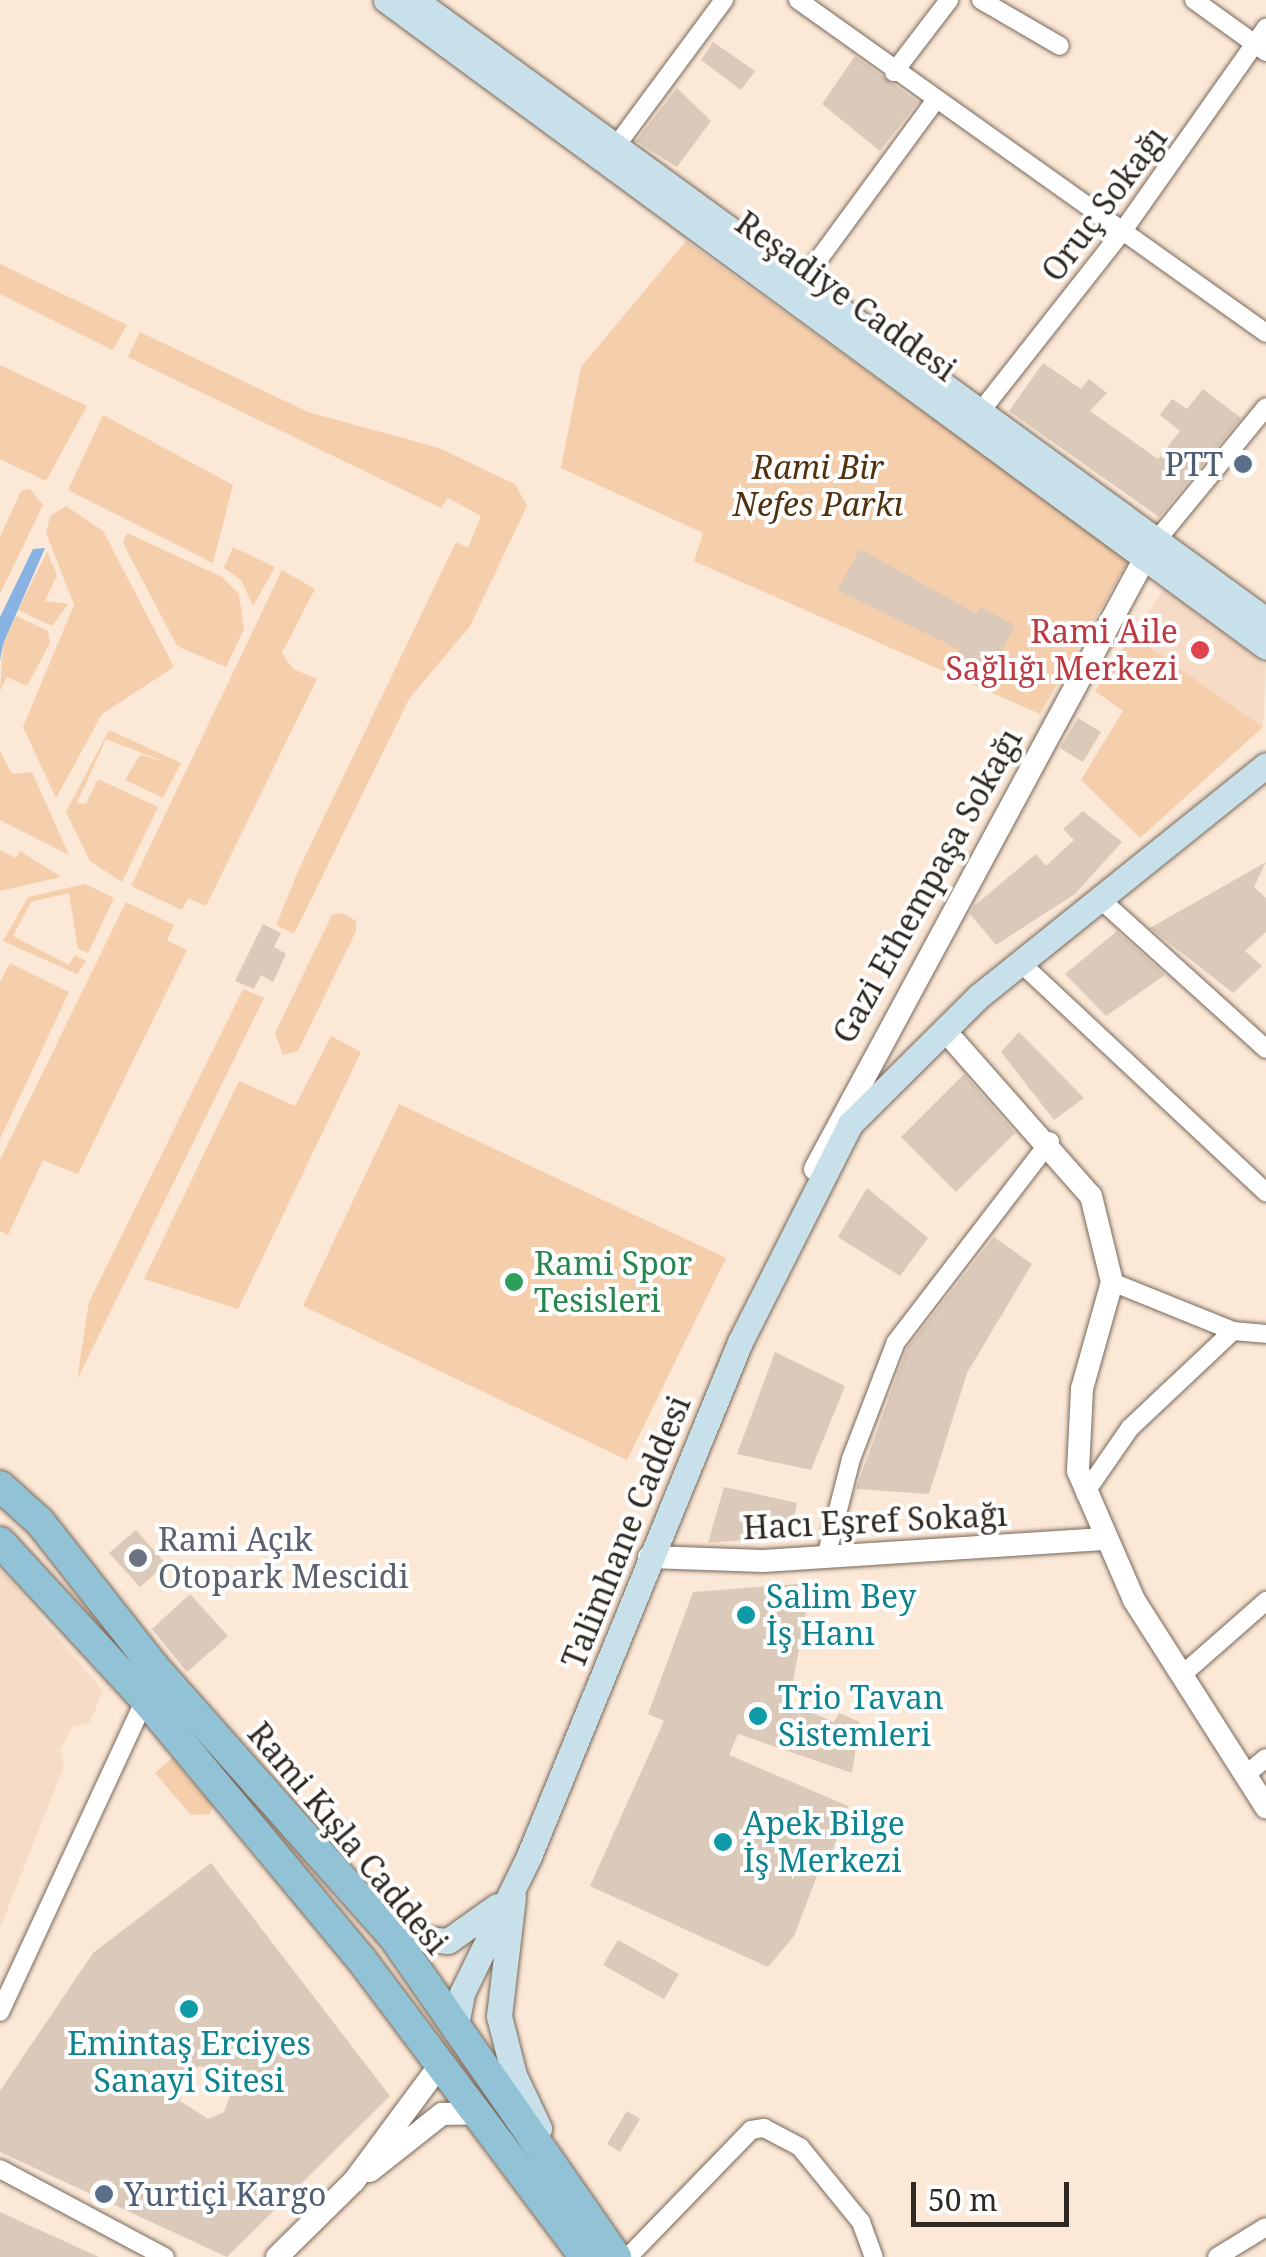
<!DOCTYPE html>
<html>
<head>
<meta charset="utf-8">
<style>
  body { margin:0 }
  #map { position:relative; width:1266px; height:2257px; overflow:hidden; background:#fbe8d7; font-family:"Noto Serif",serif }
  div>[style] { position:absolute }
  [style*='--x'] { left:calc(var(--x)*1px); top:calc(var(--y)*1px); width:calc(var(--w)*1px); rotate:calc(var(--a)*1deg) }
  .built>* { inset:0; background:#f6dcc6 }
  .green>* { inset:0; background:#f5ceac }
  .water>* { inset:0; background:#87b2e1 }
  .building>* { inset:0; background:#dbc9b9 }
  .roads { filter:drop-shadow(0 0 2px #786759) drop-shadow(0 0 2px #786759) }
  .minor>* { height:18px; margin:-9px; padding:0 9px; transform-origin:9px; border-radius:9px; background:#fff }
  .tertiary>* { height:22px; margin:-11px; padding:0 11px; transform-origin:11px; border-radius:11px; background:#fff }
  .secondary>* { height:25px; margin:-12.5px; padding:0 12.5px; transform-origin:12.5px; border-radius:12.5px; background:#c8e0ea }
  .primary>* { height:30px; margin:-15px; padding:0 15px; transform-origin:15px; border-radius:15px; background:#91c2d5 }
  .dots>* { width:28px; height:28px; translate:-50% -50%; box-sizing:border-box; border:5px solid #fff; border-radius:50% }
  span { translate:-50% -50%; white-space:nowrap; text-align:center; line-height:1.15; -webkit-text-stroke:8px #fff; paint-order:stroke }
  .street-label { font-size:32px; color:#302922 }
  .service-label { font-size:32px; color:#4e5e75 }
  .right { translate:-100% -50%; text-align:right }
  .left { translate:0 -50%; text-align:left }
  .park-label { font-size:32px; color:#52310f; font-style:italic }
  .health-label { font-size:32px; color:#be3a42 }
  .leisure-label { font-size:32px; color:#27864d }
  .worship-label { font-size:32px; color:#5b616d }
  .culture-label { font-size:32px; color:#0d838f }
  .scale { position:absolute; left:911px; top:2182px; width:158px; height:45px; box-sizing:border-box; border:5px solid #302922; border-top:0; padding-left:12px; font-size:30px; line-height:35px; white-space:nowrap; color:#302922; -webkit-text-stroke:8px #fff; paint-order:stroke }
</style>
</head>
<body>
<div id="map">
  <div class="built">
    <i style="clip-path:polygon(1164px 589px,1266px 665px,1263px 727px,1132px 635px)"></i>
    <i style="clip-path:polygon(0 1568px,103px 1691px,90px 1722px,72px 1727px,60px 1750px,64px 1766px,0 1928px)"></i>
  </div>
  <div class="green">
    <i style="clip-path:polygon(686px 241px,1129px 560px,1040px 714px,694px 561px,703px 533px,561px 468px,581px 367px)"></i>
    <i style="clip-path:polygon(0 264px,127px 325px,113px 350px,0 294px)"></i>
    <i style="clip-path:polygon(140px 332px,308px 412px,439px 448px,515px 484px,527px 506px,470px 626px,409px 699px,294px 934px,276px 925px,299px 869px,456px 542px,468px 548px,481px 516px,448px 498px,441px 508px,128px 357px)"></i>
    <i style="clip-path:polygon(0 365px,87px 406px,46px 481px,0 459px)"></i>
    <i style="clip-path:polygon(103px 415px,233px 485px,213px 563px,68px 490px)"></i>
    <i style="clip-path:polygon(30px 489px,43px 505px,0 594px,0 537px,21px 491px)"></i>
    <i style="clip-path:polygon(66px 506px,103px 531px,174px 667px,102px 714px,56px 798px,23px 727px,74px 605px,46px 533px,50px 516px)"></i>
    <i style="clip-path:polygon(127px 533px,222px 577px,239px 594px,244px 629px,226px 667px,177px 646px,123px 543px)"></i>
    <i style="clip-path:polygon(233px 547px,275px 567px,253px 606px,241px 580px,224px 568px)"></i>
    <i style="clip-path:polygon(47px 552px,57px 575px,45px 601px,68px 604px,52px 626px,18px 610px)"></i>
    <i style="clip-path:polygon(282px 570px,315px 589px,282px 653px,293px 669px,317px 679px,206px 906px,188px 898px,182px 910px,131px 886px)"></i>
    <i style="clip-path:polygon(16px 616px,48px 631px,50px 643px,27px 686px,7px 677px,0 691px,3px 644px)"></i>
    <i style="clip-path:polygon(1132px 635px,1263px 727px,1140px 838px,1081px 780px,1123px 711px,1095px 691px)"></i>
    <i style="clip-path:polygon(109px 730px,181px 763px,163px 798px,125px 780px,140px 755px,163px 761px,106px 739px,77px 803px,86px 804px,98px 779px,158px 807px,122px 882px,90px 861px,66px 812px)"></i>
    <i style="clip-path:polygon(0 751px,12px 774px,32px 772px,69px 855px,0 820px)"></i>
    <i style="clip-path:polygon(0 850px,16px 858px,20px 851px,61px 877px,0 891px)"></i>
    <i style="clip-path:polygon(85px 884px,114px 898px,88px 953px,78px 949px,69px 893px,31px 902px,13px 936px,69px 965px,75px 955px,86px 961px,77px 974px,3px 941px,28px 897px)"></i>
    <i style="clip-path:polygon(126px 902px,174px 925px,167px 940px,187px 950px,78px 1174px,43px 1160px,8px 1235px,0 1231px,0 1160px)"></i>
    <i style="clip-path:polygon(342px 913px,356px 921px,356px 931px,298px 1051px,283px 1055px,275px 1033px,332px 915px)"></i>
    <i style="clip-path:polygon(10px 963px,69px 992px,0 1139px,0 982px)"></i>
    <i style="clip-path:polygon(243px 989px,264px 998px,77px 1380px,89px 1302px)"></i>
    <i style="clip-path:polygon(331px 1036px,361px 1052px,238px 1309px,144px 1279px,239px 1081px,295px 1106px)"></i>
    <i style="clip-path:polygon(399px 1104px,726px 1258px,627px 1460px,303px 1306px)"></i>
    <i style="clip-path:polygon(172px 1758px,213px 1806px,210px 1814px,191px 1815px,155px 1773px)"></i>
  </div>
  <div class="water">
    <i style="clip-path:polygon(45px 548px,3px 644px,0 661px,0 617px,33px 549px)"></i>
  </div>
  <div class="building">
    <i style="clip-path:polygon(713px 42px,755px 71px,741px 90px,701px 60px)"></i>
    <i style="clip-path:polygon(855px 56px,918px 102px,880px 151px,822px 104px)"></i>
    <i style="clip-path:polygon(677px 88px,711px 121px,677px 167px,636px 141px)"></i>
    <i style="clip-path:polygon(1043px 363px,1081px 389px,1089px 379px,1107px 393px,1090px 411px,1158px 459px,1180px 431px,1160px 415px,1172px 399px,1187px 409px,1203px 389px,1241px 418px,1159px 517px,1009px 411px)"></i>
    <i style="clip-path:polygon(860px 549px,977px 614px,980px 607px,1015px 625px,990px 674px,956px 657px,960px 650px,837px 590px)"></i>
    <i style="clip-path:polygon(1078px 718px,1101px 732px,1083px 762px,1060px 748px)"></i>
    <i style="clip-path:polygon(1083px 811px,1122px 842px,1075px 894px,996px 945px,970px 914px,974px 906px,1036px 854px,1046px 866px,1074px 840px,1063px 829px)"></i>
    <i style="clip-path:polygon(1266px 862px,1254px 887px,1266px 898px,1266px 932px,1245px 951px,1262px 966px,1233px 993px,1150px 928px)"></i>
    <i style="clip-path:polygon(263px 924px,281px 933px,274px 947px,286px 954px,273px 982px,261px 975px,254px 989px,235px 981px)"></i>
    <i style="clip-path:polygon(1117px 931px,1165px 975px,1106px 1016px,1065px 974px)"></i>
    <i style="clip-path:polygon(1019px 1032px,1084px 1098px,1054px 1120px,1001px 1052px)"></i>
    <i style="clip-path:polygon(964px 1074px,1015px 1133px,956px 1192px,901px 1137px)"></i>
    <i style="clip-path:polygon(867px 1188px,928px 1238px,900px 1276px,838px 1237px)"></i>
    <i style="clip-path:polygon(994px 1237px,1032px 1264px,967px 1373px,929px 1494px,856px 1489px,907px 1348px)"></i>
    <i style="clip-path:polygon(775px 1352px,845px 1386px,811px 1470px,737px 1454px)"></i>
    <i style="clip-path:polygon(724px 1487px,797px 1503px,790px 1536px,708px 1543px)"></i>
    <i style="clip-path:polygon(136px 1530px,166px 1564px,140px 1587px,109px 1553px)"></i>
    <i style="clip-path:polygon(811px 1583px,789px 1704px,834px 1722px,839px 1713px,860px 1722px,852px 1773px,738px 1734px,729px 1755px,848px 1806px,830px 1858px,835px 1866px,819px 1871px,794px 1936px,768px 1967px,590px 1886px,664px 1721px,648px 1714px,693px 1592px)"></i>
    <i style="clip-path:polygon(190px 1594px,228px 1636px,187px 1672px,152px 1629px)"></i>
    <i style="clip-path:polygon(evenodd,211px 1863px,390px 2096px,227px 2257px,0 2152px,0 2091px,93px 1953px,211px 1863px,200px 2066px,225px 2073px,233px 2088px,224px 2112px,208px 2119px,180px 2101px,185px 2075px,200px 2066px)"></i>
    <i style="clip-path:polygon(618px 1940px,679px 1974px,664px 1999px,603px 1965px)"></i>
    <i style="clip-path:polygon(627px 2111px,640px 2119px,620px 2152px,607px 2144px)"></i>
    <i style="clip-path:polygon(0 2212px,99px 2257px,0 2257px)"></i>
  </div>
  <div class="roads">
    <div class="minor">
      <i style="--x:798;--y:0;--w:574;--a:35.43"></i>
      <i style="--x:981;--y:0;--w:91;--a:30.2"></i>
      <i style="--x:1194;--y:0;--w:89;--a:35.8"></i>
      <i style="--x:894;--y:72;--w:91;--a:-52.6"></i>
      <i style="--x:616;--y:146;--w:182;--a:-53.5"></i>
      <i style="--x:802;--y:282;--w:223;--a:-53.7"></i>
      <i style="--x:981;--y:411;--w:228;--a:-51.8"></i>
      <i style="--x:1122;--y:232;--w:250;--a:-54.8"></i>
      <i style="--x:1156;--y:541;--w:173;--a:-50.6"></i>
      <i style="--x:1099;--y:898;--w:225;--a:42.1"></i>
      <i style="--x:1023;--y:965;--w:333;--a:43.1"></i>
      <i style="--x:1112;--y:1282;--w:131;--a:22"></i>
      <i style="--x:1233;--y:1331;--w:33;--a:5"></i>
      <i style="--x:1085;--y:1493;--w:79;--a:-55.3"></i>
      <i style="--x:1130;--y:1428;--w:141;--a:-43.3"></i>
      <i style="--x:826;--y:1557;--w:101;--a:-75.7"></i>
      <i style="--x:851;--y:1459;--w:125;--a:-69"></i>
      <i style="--x:896;--y:1342;--w:253;--a:-52.5"></i>
      <i style="--x:1183;--y:1674;--w:111;--a:-41.3"></i>
      <i style="--x:1248;--y:1773;--w:23;--a:-40"></i>
      <i style="--x:0;--y:2012;--w:345;--a:-65.1"></i>
      <i style="--x:0;--y:2169;--w:187;--a:28.1"></i>
      <i style="--x:628;--y:2257;--w:177;--a:-45.9"></i>
      <i style="--x:751;--y:2130;--w:13;--a:-9"></i>
      <i style="--x:764;--y:2128;--w:41;--a:27.8"></i>
      <i style="--x:800;--y:2147;--w:97;--a:50.9"></i>
      <i style="--x:861;--y:2222;--w:37;--a:70"></i>
      <i style="--x:1217;--y:2257;--w:57;--a:-31.5"></i>
    </div>
    <div class="tertiary">
      <i style="--x:955;--y:1042;--w:205;--a:48.6"></i>
      <i style="--x:1091;--y:1196;--w:89;--a:76.3"></i>
      <i style="--x:1112;--y:1282;--w:111;--a:105.7"></i>
      <i style="--x:1082;--y:1389;--w:82;--a:92.8"></i>
      <i style="--x:1078;--y:1471;--w:141;--a:66.5"></i>
      <i style="--x:1134;--y:1600;--w:246;--a:57.5"></i>
      <i style="--x:815;--y:1169;--w:697;--a:-61.63"></i>
      <i style="--x:649;--y:1557;--w:114;--a:2"></i>
      <i style="--x:763;--y:1561;--w:341;--a:-3.7"></i>
      <i style="--x:370;--y:2171;--w:92;--a:-38.4"></i>
      <i style="--x:442;--y:2114;--w:39;--a:-1"></i>
      <i style="--x:277;--y:2257;--w:108;--a:-44.6"></i>
      <i style="--x:354;--y:2181;--w:148;--a:-53.5"></i>
    </div>
    <div class="secondary">
      <i style="--x:386;--y:0;--w:1092;--a:36.32"></i>
      <i style="--x:415;--y:0;--w:1053;--a:36.08"></i>
      <i style="--x:513;--y:1897;--w:120;--a:96.7"></i>
      <i style="--x:499;--y:2016;--w:61;--a:75.7"></i>
      <i style="--x:514;--y:2075;--w:59;--a:64.7"></i>
      <i style="--x:393;--y:1936;--w:55;--a:5.2"></i>
      <i style="--x:448;--y:1941;--w:60;--a:-35.5"></i>
      <i style="--x:455;--y:2030;--w:38;--a:-79"></i>
      <i style="--x:462;--y:1993;--w:153;--a:-63.9"></i>
      <i style="--x:529;--y:1856;--w:556;--a:-67.68"></i>
      <i style="--x:740;--y:1342;--w:244;--a:-63.2"></i>
      <i style="--x:850;--y:1124;--w:182;--a:-44.8"></i>
      <i style="--x:979;--y:996;--w:368;--a:-38.8"></i>
    </div>
    <div class="primary">
      <i style="--x:0;--y:1486;--w:54;--a:42"></i>
      <i style="--x:40;--y:1522;--w:184;--a:51.8"></i>
      <i style="--x:154;--y:1667;--w:360;--a:48.4"></i>
      <i style="--x:393;--y:1936;--w:391;--a:55.2"></i>
      <i style="--x:0;--y:1542;--w:214;--a:47.3"></i>
      <i style="--x:145;--y:1699;--w:338;--a:50.3"></i>
      <i style="--x:361;--y:1959;--w:373;--a:53.1"></i>
    </div>
  </div>
  <div class="dots">
    <i style="left:1243px;top:464px;background:#5c6f8a"></i>
    <i style="left:1200px;top:650px;background:#e0444e"></i>
    <i style="left:514px;top:1282px;background:#2e9e5b"></i>
    <i style="left:138px;top:1558px;background:#6b7280"></i>
    <i style="left:746px;top:1615px;background:#0f9aa8"></i>
    <i style="left:758px;top:1716px;background:#0f9aa8"></i>
    <i style="left:723px;top:1842px;background:#0f9aa8"></i>
    <i style="left:189px;top:2009px;background:#0f9aa8"></i>
    <i style="left:104px;top:2194px;background:#5c6f8a"></i>
  </div>
  <div class="street-label">
    <span style="left:1104px;top:204px;rotate:-53deg">Oruç Sokağı</span>
    <span style="left:846px;top:296px;rotate:36deg">Reşadiye Caddesi</span>
    <span style="left:927px;top:886px;rotate:-61deg">Gazi Ethempaşa Sokağı</span>
    <span style="left:875px;top:1521px;rotate:-3deg">Hacı Eşref Sokağı</span>
    <span style="left:626px;top:1532px;rotate:-68deg">Talimhane Caddesi</span>
    <span style="left:348px;top:1838px;rotate:50deg">Rami Kışla Caddesi</span>
  </div>
  <div class="service-label">
    <span class="right" style="left:1223px;top:464px">PTT</span>
    <span class="left" style="left:124px;top:2194px">Yurtiçi Kargo</span>
  </div>
  <div class="park-label">
    <span style="left:818px;top:486px">Rami Bir<br>Nefes Parkı</span>
  </div>
  <div class="health-label">
    <span class="right" style="left:1178px;top:650px">Rami Aile<br>Sağlığı Merkezi</span>
  </div>
  <div class="leisure-label">
    <span class="left" style="left:534px;top:1282px">Rami Spor<br>Tesisleri</span>
  </div>
  <div class="worship-label">
    <span class="left" style="left:158px;top:1558px">Rami Açık<br>Otopark Mescidi</span>
  </div>
  <div class="culture-label">
    <span class="left" style="left:766px;top:1615px">Salim Bey<br>İş Hanı</span>
    <span class="left" style="left:778px;top:1716px">Trio Tavan<br>Sistemleri</span>
    <span class="left" style="left:743px;top:1842px">Apek Bilge<br>İş Merkezi</span>
    <span style="left:189px;top:2062px">Emintaş Erciyes<br>Sanayi Sitesi</span>
  </div>
  <div class="scale">50 m</div>
</div>
</body>
</html>
